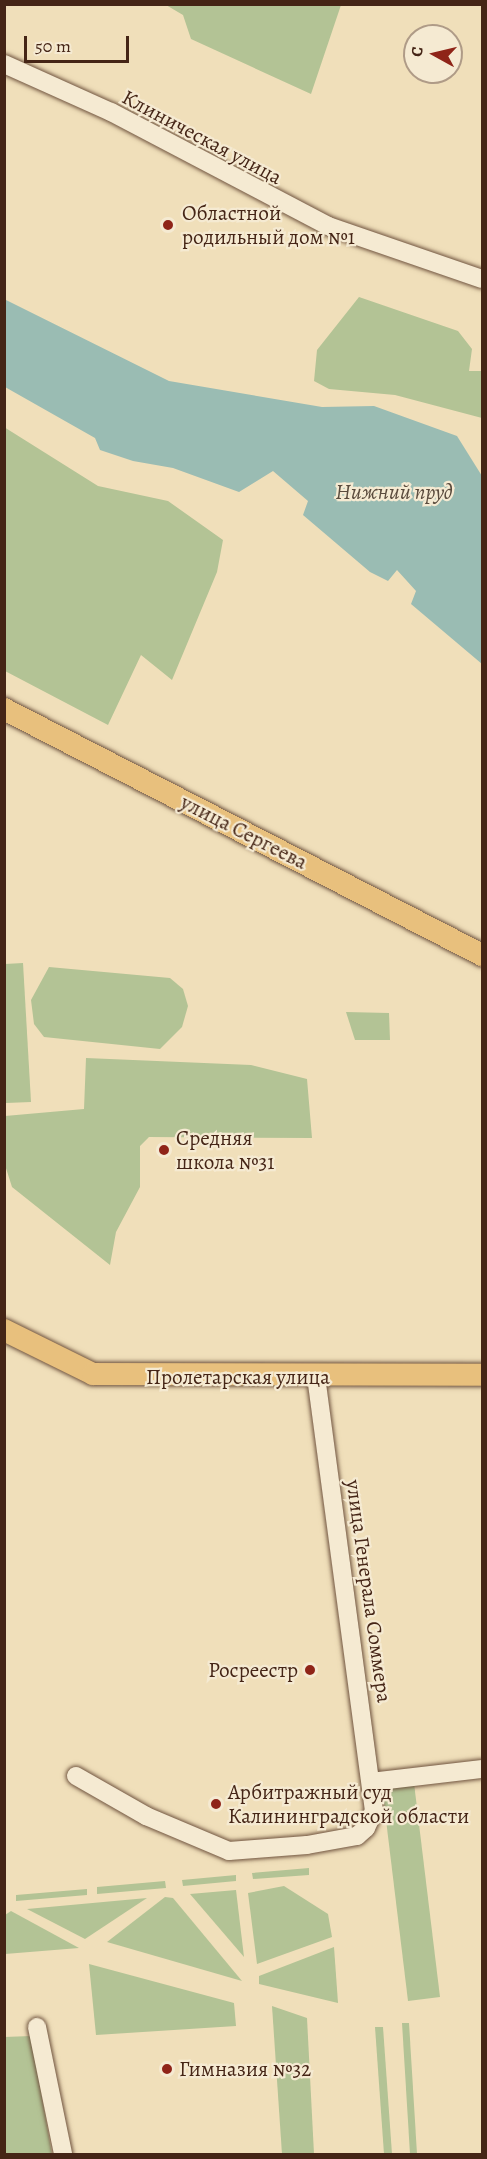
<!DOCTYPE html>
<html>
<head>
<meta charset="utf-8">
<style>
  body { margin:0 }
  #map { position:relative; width:487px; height:2159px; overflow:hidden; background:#f0dfba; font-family:Alegreya,serif }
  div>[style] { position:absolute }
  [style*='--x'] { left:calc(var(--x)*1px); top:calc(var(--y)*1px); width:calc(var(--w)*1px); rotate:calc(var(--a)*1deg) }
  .green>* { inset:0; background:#b3c395 }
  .water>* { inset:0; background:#9abcb3 }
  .roads { filter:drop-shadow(0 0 2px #70543f) drop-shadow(0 0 2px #70543f) }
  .minor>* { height:18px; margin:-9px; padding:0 9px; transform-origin:9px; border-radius:9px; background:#f5ead2 }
  .major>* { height:22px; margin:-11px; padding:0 11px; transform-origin:11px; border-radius:11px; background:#e8c07d }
  .dots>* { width:16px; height:16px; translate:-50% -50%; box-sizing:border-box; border:3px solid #f5ead2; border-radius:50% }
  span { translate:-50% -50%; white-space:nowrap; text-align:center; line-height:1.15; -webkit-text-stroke:4.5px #f5ead2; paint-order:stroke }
  .street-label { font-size:21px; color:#452516 }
  .poi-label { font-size:21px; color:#452516 }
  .left { translate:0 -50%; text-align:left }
  .right { translate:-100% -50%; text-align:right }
  .water-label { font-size:22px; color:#5a4b3d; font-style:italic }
  .frame { position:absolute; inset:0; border:6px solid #452516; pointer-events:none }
  .north { position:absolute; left:403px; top:24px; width:60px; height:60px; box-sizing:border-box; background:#f5ead2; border:2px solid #af9b87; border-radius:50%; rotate:278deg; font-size:16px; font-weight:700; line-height:24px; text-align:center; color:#452516 }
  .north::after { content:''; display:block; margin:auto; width:21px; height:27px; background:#8f2418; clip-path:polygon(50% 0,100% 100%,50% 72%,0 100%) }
  .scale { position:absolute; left:24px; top:36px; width:105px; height:27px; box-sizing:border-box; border:3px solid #452516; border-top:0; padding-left:8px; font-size:18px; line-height:21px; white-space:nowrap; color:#452516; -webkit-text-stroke:4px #f5ead2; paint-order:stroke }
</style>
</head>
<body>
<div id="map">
  <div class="green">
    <i style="clip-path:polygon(166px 5px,165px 5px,341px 5px,311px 94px,191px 39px,183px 15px)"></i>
    <i style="clip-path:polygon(359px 297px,458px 331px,472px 349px,469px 371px,482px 371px,482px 418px,395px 395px,329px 389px,314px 381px,317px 350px)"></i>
    <i style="clip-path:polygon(4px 427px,98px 486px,168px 501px,223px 540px,217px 572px,172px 680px,141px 655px,108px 725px,5px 671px)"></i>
    <i style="clip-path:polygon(23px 963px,31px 1102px,6px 1103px,5px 964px)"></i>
    <i style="clip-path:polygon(49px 967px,170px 978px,183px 989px,188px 1006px,182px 1027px,160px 1049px,44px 1037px,34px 1024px,31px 1000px)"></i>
    <i style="clip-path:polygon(346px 1012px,389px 1013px,390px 1040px,355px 1040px)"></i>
    <i style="clip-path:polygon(86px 1058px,251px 1065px,307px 1079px,312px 1138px,149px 1137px,140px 1146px,140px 1187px,116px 1232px,110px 1265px,12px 1187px,5px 1165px,5px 1116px,84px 1109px)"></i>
    <i style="clip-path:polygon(414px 1783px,440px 1997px,408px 2001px,382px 1787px)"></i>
    <i style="clip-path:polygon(309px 1868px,309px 1875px,253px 1879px,252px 1873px)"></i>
    <i style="clip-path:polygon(236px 1875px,236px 1881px,183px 1886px,182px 1880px)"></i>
    <i style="clip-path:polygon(165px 1881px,166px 1888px,97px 1894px,97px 1887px)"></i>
    <i style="clip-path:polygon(284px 1886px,328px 1914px,332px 1937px,257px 1964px,248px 1893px)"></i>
    <i style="clip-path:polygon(87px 1889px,87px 1895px,16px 1901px,16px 1895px)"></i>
    <i style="clip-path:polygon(236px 1890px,244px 1957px,190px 1894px)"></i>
    <i style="clip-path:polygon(165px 1897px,173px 1898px,242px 1981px,107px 1942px)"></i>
    <i style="clip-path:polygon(147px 1898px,85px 1939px,27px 1909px)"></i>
    <i style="clip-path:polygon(11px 1911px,79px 1948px,5px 1954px,5px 1915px)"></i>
    <i style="clip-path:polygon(334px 1947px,338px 2003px,259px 1984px,259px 1976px)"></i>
    <i style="clip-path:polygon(89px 1964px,234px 2003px,236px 2026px,96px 2035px)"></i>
    <i style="clip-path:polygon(272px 2006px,307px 2018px,314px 2154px,282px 2154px)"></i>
    <i style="clip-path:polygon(402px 2023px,409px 2023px,417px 2154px,410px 2154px)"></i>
    <i style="clip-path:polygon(375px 2027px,383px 2027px,392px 2154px,384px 2154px)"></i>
    <i style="clip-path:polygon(31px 2036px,52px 2154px,5px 2154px,4px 2037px)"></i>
  </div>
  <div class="water">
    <i style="clip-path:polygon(4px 299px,169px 381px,322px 407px,374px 406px,457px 436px,482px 476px,482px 664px,411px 604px,416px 591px,397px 570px,388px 581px,370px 572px,303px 515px,308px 501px,273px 471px,239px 492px,173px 468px,133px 461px,100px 450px,95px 438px,5px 387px)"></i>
  </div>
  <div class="roads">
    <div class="minor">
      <i style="--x:4;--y:64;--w:117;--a:24.2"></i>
      <i style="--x:111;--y:112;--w:245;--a:27.7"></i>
      <i style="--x:328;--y:226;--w:163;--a:19"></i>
      <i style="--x:76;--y:1776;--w:81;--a:29.7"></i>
      <i style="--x:146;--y:1816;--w:90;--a:22.9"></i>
      <i style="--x:229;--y:1851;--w:78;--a:-4.4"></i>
      <i style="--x:307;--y:1845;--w:51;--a:-10.2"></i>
      <i style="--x:357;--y:1836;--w:12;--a:-42"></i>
      <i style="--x:366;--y:1828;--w:19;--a:-65"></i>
      <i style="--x:374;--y:1811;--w:438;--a:-97.6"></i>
      <i style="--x:371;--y:1782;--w:112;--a:-6.7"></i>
      <i style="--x:37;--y:2027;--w:130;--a:78.4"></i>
    </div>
    <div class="major">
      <i style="--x:4;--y:709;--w:538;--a:27.23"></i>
      <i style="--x:4;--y:1330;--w:99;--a:26.3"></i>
      <i style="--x:93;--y:1374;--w:389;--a:0.1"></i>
    </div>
  </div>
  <div class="dots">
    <i style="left:168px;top:225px;background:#8f2418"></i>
    <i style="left:164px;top:1150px;background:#8f2418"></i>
    <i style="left:310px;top:1670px;background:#8f2418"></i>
    <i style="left:216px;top:1804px;background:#8f2418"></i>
    <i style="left:167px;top:2069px;background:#8f2418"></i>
  </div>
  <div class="street-label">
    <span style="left:202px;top:137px;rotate:28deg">Клиническая улица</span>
    <span style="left:244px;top:832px;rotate:27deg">улица Сергеева</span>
    <span style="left:238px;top:1377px">Пролетарская улица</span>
    <span style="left:369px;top:1591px;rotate:82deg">улица Генерала Соммера</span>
  </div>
  <div class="poi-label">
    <span class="left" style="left:182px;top:225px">Областной<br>родильный дом №1</span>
    <span class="left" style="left:176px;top:1150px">Средняя<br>школа №31</span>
    <span class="right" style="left:298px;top:1670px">Росрeeстр</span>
    <span class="left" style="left:228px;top:1804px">Арбитражный суд<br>Калининградской области</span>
    <span class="left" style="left:179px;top:2069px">Гимназия №32</span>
  </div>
  <div class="water-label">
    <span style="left:394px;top:493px">Нижний пруд</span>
  </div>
  <div class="frame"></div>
  <div class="north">С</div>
  <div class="scale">50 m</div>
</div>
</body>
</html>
